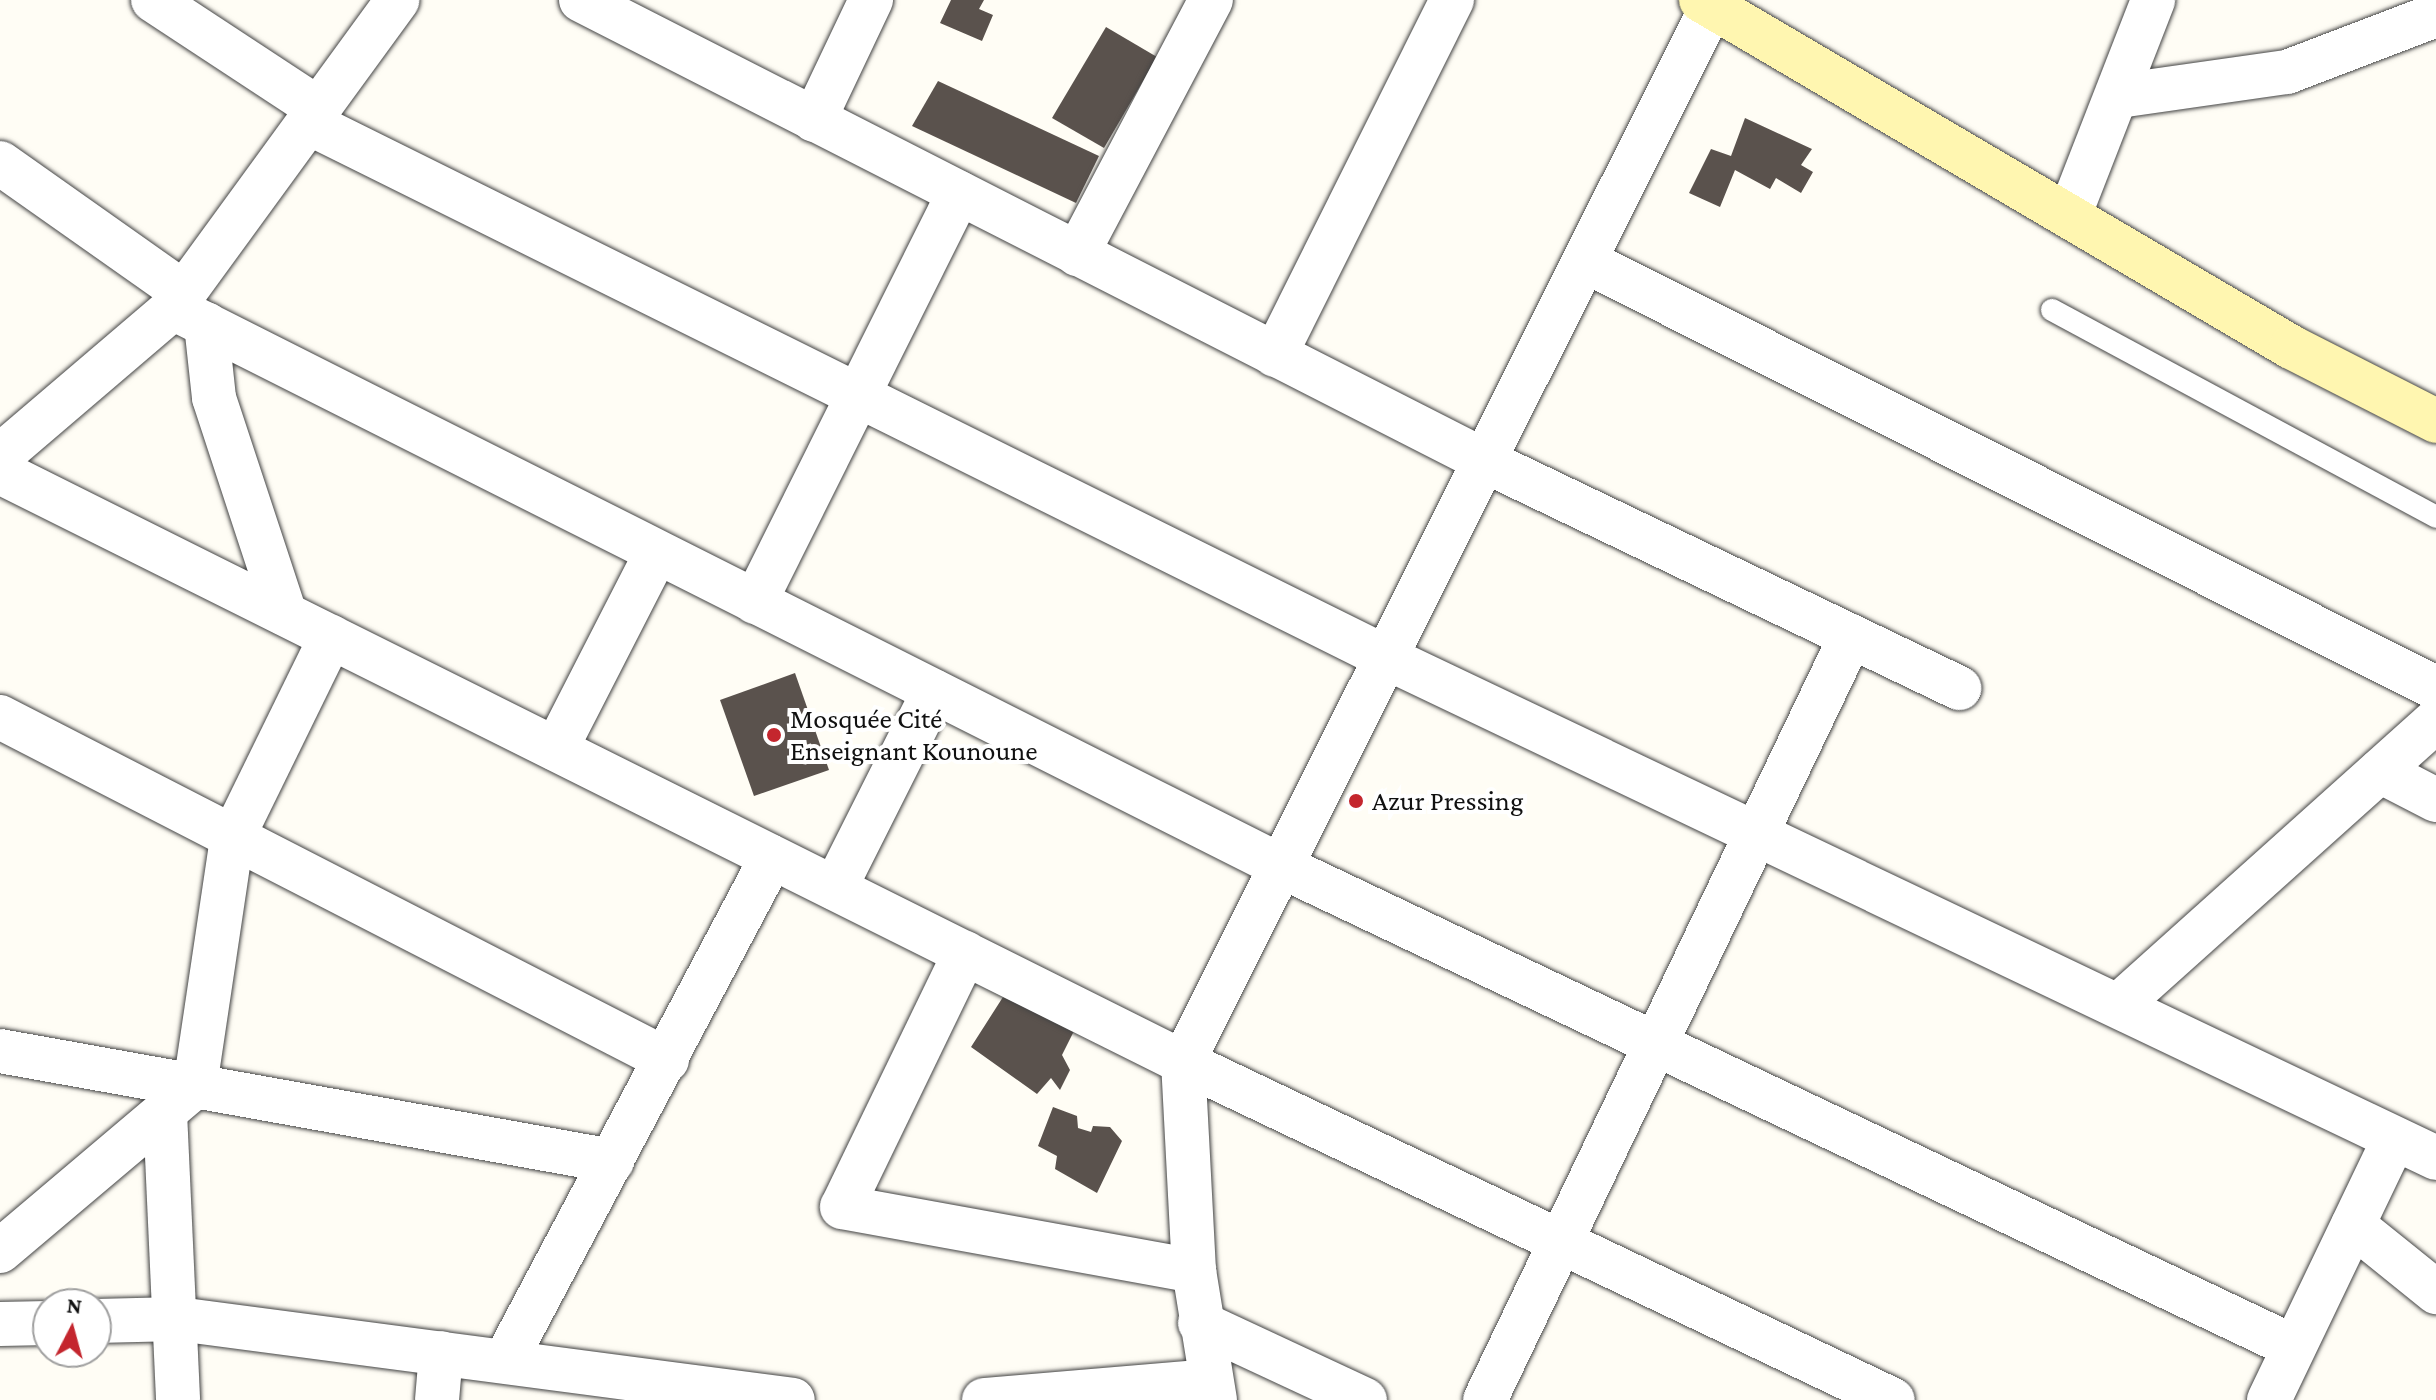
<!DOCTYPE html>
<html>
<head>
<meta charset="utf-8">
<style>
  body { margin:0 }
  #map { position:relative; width:2436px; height:1400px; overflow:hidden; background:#fffdf5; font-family:"Crimson Pro",serif }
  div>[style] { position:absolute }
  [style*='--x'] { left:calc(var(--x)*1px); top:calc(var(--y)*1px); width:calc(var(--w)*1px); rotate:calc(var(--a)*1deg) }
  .building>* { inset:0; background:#5a524d }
  .roads { filter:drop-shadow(0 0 2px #444) drop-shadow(0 0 2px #444) }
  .lane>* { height:22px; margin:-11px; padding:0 11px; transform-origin:11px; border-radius:11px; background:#fff }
  .street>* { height:44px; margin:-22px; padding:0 22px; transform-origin:22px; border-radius:22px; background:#fff }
  .secondary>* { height:44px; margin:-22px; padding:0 22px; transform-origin:22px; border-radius:22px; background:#fff6b0 }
  .dots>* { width:22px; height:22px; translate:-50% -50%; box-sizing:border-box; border:4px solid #fff; border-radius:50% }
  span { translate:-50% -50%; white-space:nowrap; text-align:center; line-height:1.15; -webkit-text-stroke:8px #fff; paint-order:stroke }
  .poi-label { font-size:28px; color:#111 }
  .left { translate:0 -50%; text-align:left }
  .north { position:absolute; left:32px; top:1288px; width:80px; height:80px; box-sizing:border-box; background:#fff; border:2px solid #a0a0a0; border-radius:50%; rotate:6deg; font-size:22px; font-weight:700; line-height:32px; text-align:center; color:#111 }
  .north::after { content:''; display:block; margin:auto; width:28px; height:36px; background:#c4262e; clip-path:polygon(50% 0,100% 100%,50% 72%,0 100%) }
</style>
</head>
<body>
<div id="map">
  <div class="building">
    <i style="clip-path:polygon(951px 0,984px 0,979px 9px,993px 15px,982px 41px,940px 23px)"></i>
    <i style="clip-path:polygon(1106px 27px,1157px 57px,1104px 148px,1052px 118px)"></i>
    <i style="clip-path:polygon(938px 81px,1099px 156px,1076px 203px,912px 126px)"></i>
    <i style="clip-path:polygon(1745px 118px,1812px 149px,1801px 165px,1813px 172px,1801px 193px,1776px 178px,1770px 189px,1735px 170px,1720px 207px,1689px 193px,1711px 149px,1731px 156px)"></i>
    <i style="clip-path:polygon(795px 673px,829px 770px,754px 796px,720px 700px)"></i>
    <i style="clip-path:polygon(1003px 997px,1075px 1029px,1062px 1055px,1070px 1070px,1060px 1090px,1051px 1078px,1037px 1094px,971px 1047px)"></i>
    <i style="clip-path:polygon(1053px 1107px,1077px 1116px,1078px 1128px,1091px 1132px,1093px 1126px,1110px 1127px,1122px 1141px,1097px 1193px,1055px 1169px,1057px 1156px,1038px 1146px)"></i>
  </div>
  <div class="roads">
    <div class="lane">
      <i style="--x:2052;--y:310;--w:436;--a:28.3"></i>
    </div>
    <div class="street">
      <i style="--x:153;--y:0;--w:199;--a:33.3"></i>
      <i style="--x:581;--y:0;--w:1015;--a:27.02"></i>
      <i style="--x:1485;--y:461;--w:526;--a:25.59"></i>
      <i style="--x:2118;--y:96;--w:171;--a:-8.1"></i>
      <i style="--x:2287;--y:72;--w:160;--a:-20.9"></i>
      <i style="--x:814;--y:120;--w:133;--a:-64.6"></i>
      <i style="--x:309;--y:123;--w:1203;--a:26.39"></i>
      <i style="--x:1387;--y:658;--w:1162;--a:25.48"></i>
      <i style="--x:0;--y:163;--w:225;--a:35.2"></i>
      <i style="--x:2069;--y:216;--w:232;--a:-68.7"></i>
      <i style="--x:1077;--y:254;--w:287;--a:-62.2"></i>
      <i style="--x:1585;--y:261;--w:952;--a:26.65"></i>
      <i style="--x:173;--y:308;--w:1243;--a:26.73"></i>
      <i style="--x:1283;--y:867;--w:1119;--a:25.4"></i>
      <i style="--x:206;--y:324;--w:74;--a:83.8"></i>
      <i style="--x:214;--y:398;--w:227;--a:71.8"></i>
      <i style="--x:1275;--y:355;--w:397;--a:-63.5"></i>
      <i style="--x:0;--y:456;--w:228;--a:-40.5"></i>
      <i style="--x:173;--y:308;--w:381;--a:-53.9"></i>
      <i style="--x:0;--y:472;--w:1322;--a:26.51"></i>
      <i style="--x:1183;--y:1062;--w:786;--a:25.46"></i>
      <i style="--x:755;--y:602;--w:457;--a:-63.5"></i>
      <i style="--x:0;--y:717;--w:750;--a:27.21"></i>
      <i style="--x:556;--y:749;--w:221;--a:-62.9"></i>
      <i style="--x:2380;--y:771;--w:63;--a:27.4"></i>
      <i style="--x:835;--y:888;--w:220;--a:-63.3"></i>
      <i style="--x:965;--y:953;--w:282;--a:115.8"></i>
      <i style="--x:842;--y:1207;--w:358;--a:10.3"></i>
      <i style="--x:2119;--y:1005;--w:426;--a:-41.9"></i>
      <i style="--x:0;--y:1051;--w:622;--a:10.19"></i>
      <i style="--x:165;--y:1112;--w:288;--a:87.4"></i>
      <i style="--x:2353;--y:1225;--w:107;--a:38.9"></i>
      <i style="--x:0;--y:1251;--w:255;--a:-40.2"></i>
      <i style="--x:195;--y:1086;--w:250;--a:-81.5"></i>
      <i style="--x:232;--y:839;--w:225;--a:-63.9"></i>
      <i style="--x:96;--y:1321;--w:82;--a:-1.4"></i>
      <i style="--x:178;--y:1319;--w:620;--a:7.5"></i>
      <i style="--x:1200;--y:1323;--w:182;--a:25"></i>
      <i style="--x:0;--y:1324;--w:48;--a:-1.2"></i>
      <i style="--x:505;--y:1361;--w:570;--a:-62.09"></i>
      <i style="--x:437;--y:1400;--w:47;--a:-85.1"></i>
      <i style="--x:984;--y:1400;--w:227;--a:-4.8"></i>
      <i style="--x:1215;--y:1400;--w:131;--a:-99.2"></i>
      <i style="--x:1194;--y:1271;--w:209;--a:-93"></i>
      <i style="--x:1183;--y:1062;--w:1188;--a:-63.39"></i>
      <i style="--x:1485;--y:1400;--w:847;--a:-64.4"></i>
      <i style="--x:2269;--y:1400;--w:287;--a:-64.4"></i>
    </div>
    <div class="secondary">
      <i style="--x:1701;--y:0;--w:684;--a:30.46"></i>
      <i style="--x:2291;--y:347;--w:163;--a:27"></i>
    </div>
  </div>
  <div class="dots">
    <i style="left:774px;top:735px;background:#c4262e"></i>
    <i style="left:1356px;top:801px;background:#c4262e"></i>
  </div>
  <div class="poi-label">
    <span class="left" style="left:790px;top:735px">Mosquée Cité<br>Enseignant Kounoune</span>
    <span class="left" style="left:1372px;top:801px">Azur Pressing</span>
  </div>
  <div class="north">N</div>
</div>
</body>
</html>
